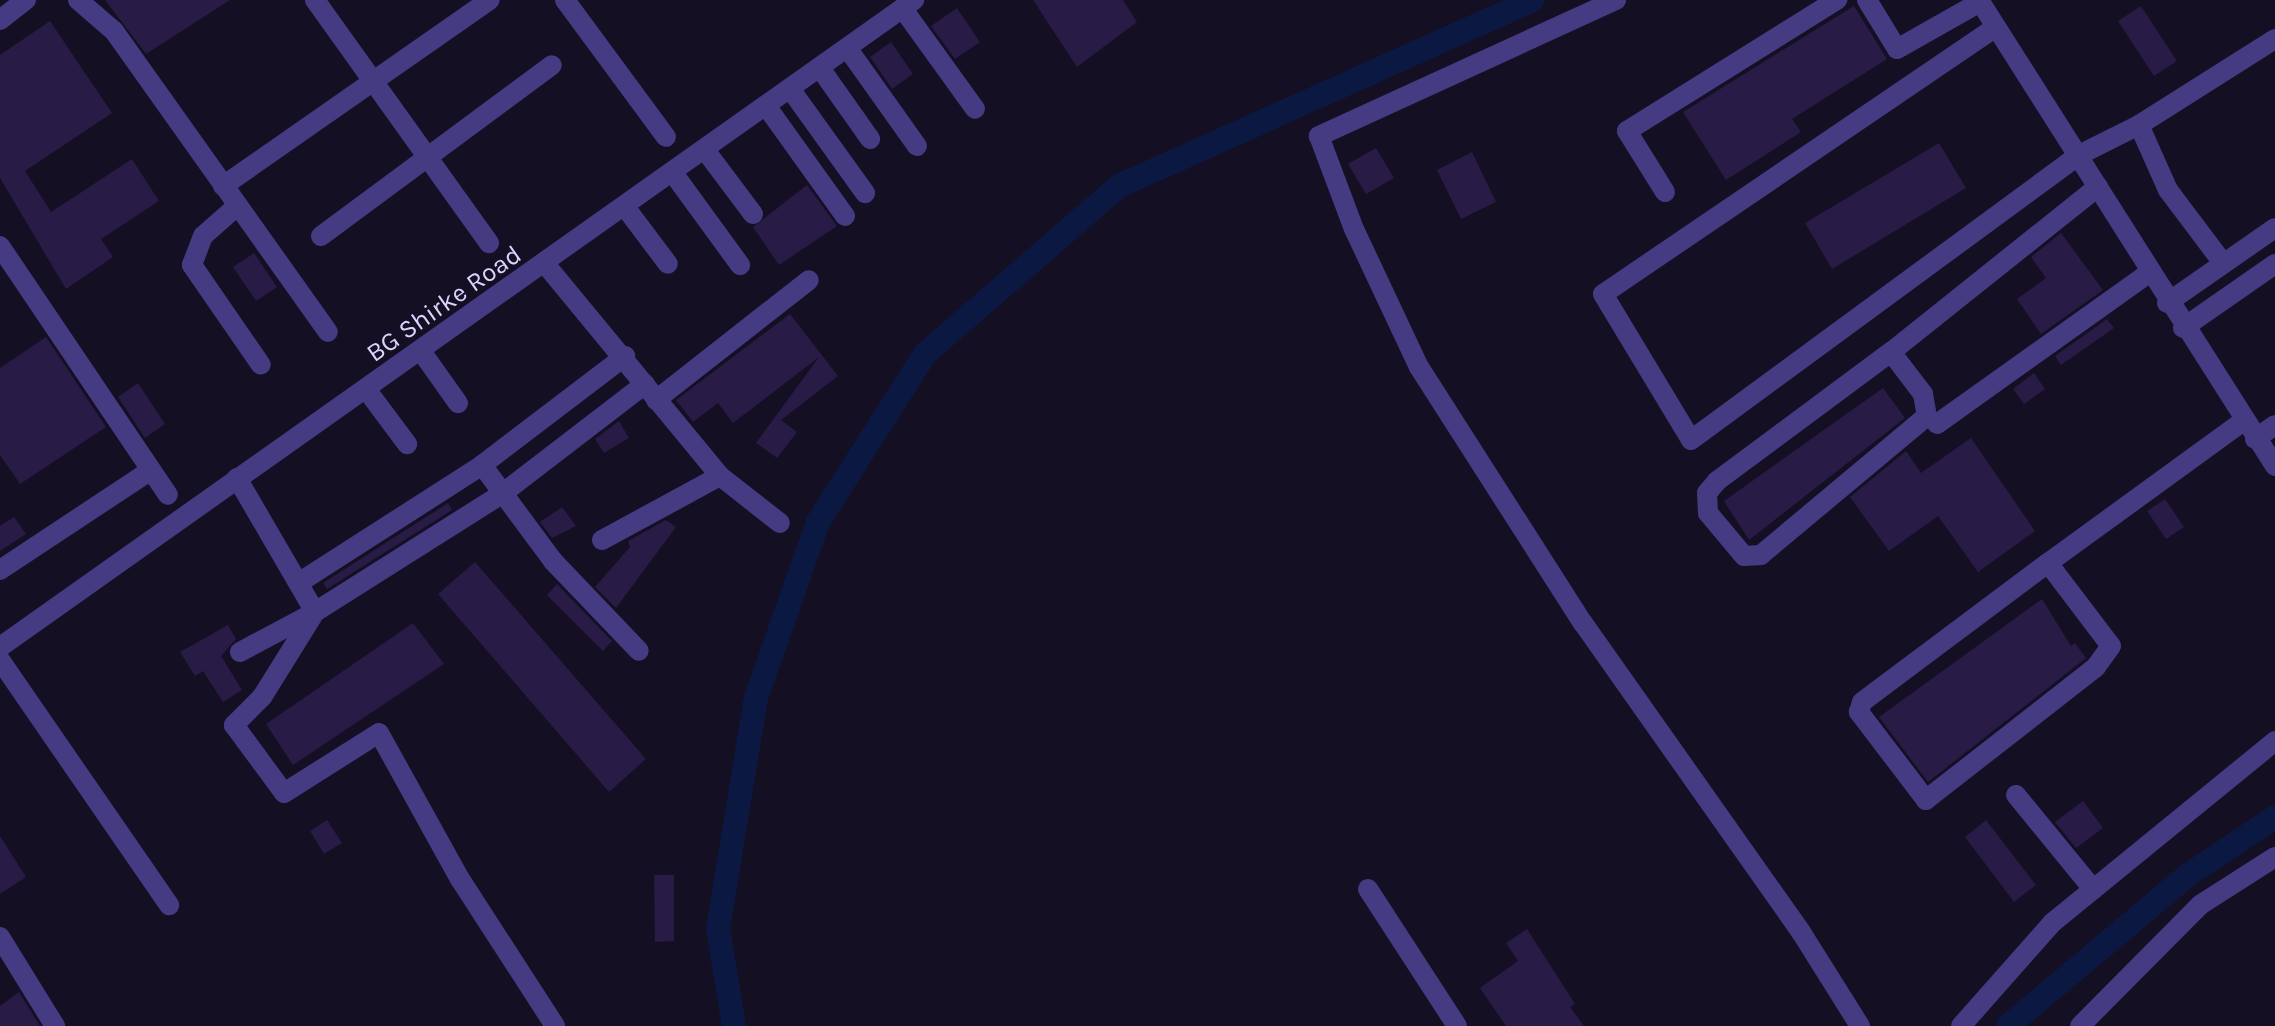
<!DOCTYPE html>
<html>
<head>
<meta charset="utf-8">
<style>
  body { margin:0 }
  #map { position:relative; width:2275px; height:1026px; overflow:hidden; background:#150f24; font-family:Karla,sans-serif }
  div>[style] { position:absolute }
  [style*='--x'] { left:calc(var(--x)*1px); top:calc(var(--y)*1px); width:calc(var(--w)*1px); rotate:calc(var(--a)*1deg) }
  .canal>* { height:24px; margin:-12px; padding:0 12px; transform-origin:12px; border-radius:12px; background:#0b1942 }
  .building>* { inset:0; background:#281b45 }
  .minor>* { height:20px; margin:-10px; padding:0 10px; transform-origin:10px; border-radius:10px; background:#453b83 }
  span { translate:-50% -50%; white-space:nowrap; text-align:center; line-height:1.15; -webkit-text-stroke:8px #150f24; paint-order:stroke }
  .street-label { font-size:26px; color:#ddd3fe }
</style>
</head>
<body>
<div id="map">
  <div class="canal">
    <i style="--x:734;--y:1026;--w:98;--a:-99.4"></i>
    <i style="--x:718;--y:929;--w:234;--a:-80.7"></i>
    <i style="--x:756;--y:698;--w:187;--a:-70.6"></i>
    <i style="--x:818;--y:522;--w:199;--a:-57.5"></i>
    <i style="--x:925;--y:354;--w:257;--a:-40.9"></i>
    <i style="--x:1119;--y:186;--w:453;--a:-24.2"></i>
    <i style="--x:2008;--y:1026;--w:235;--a:-40"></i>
    <i style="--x:2188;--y:875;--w:105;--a:-33.7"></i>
  </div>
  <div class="building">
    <i style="clip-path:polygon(105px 0,230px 0,146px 54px)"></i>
    <i style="clip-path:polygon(1033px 0,1123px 0,1137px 22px,1077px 67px)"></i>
    <i style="clip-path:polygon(1854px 6px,1887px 59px,1792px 119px,1801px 132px,1726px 180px,1683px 112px)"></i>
    <i style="clip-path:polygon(2141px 6px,2177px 61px,2154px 76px,2118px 21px)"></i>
    <i style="clip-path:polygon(957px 8px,980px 42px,955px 59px,931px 26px)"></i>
    <i style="clip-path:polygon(50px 21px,112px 113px,25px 171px,51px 212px,132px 159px,159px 201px,101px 239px,113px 257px,66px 289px,0 178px,0 55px)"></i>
    <i style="clip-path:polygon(891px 42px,913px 74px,892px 89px,870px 57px)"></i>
    <i style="clip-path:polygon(1939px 143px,1966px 188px,1832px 269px,1805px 223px)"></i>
    <i style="clip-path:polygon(1376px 148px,1394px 178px,1366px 194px,1348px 164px)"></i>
    <i style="clip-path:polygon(1472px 152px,1496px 202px,1461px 219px,1437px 170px)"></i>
    <i style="clip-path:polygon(807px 185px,837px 226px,779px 265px,753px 227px)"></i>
    <i style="clip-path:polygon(2061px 233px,2103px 290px,2041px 334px,2017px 299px,2046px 278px,2031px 257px)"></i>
    <i style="clip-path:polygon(254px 253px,277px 287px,256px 301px,233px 267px)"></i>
    <i style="clip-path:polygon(790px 314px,838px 376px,781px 420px,797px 432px,777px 458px,756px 443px,819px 357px,733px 423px,718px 403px,693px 422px,676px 400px)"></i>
    <i style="clip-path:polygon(2107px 319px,2114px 328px,2061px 365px,2055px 356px)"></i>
    <i style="clip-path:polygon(46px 337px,106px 427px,20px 484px,0 455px,0 368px)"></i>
    <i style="clip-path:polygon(2034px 373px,2045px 389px,2024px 404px,2013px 389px)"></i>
    <i style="clip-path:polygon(138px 383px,165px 424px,145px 438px,118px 397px)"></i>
    <i style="clip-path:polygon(1883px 388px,1905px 418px,1749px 540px,1724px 501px)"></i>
    <i style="clip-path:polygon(619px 421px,629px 438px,604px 453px,595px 439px)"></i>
    <i style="clip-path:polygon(1971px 438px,2035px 531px,1978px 572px,1938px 516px,1889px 551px,1850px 497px,1906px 451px,1921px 473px)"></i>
    <i style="clip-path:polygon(2165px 499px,2184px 527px,2166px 539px,2147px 511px)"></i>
    <i style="clip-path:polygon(448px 503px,452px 510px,327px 589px,323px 583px)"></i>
    <i style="clip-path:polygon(562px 507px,576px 526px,552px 538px,540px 522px)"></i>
    <i style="clip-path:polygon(14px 517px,26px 534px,0 551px,0 526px)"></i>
    <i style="clip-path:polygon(666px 520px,676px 527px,616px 608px,595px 587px,630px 547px,628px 541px)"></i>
    <i style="clip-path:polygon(475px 562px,646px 759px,609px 792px,438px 594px)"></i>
    <i style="clip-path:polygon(557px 584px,612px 641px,603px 651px,547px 595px)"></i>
    <i style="clip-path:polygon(2042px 599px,2071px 646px,2075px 643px,2086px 658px,1928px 782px,1879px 717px)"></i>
    <i style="clip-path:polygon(413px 623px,444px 664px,293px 765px,266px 724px)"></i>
    <i style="clip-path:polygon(228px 625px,236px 639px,221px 656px,242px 690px,223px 702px,203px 671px,195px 676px,180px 652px)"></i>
    <i style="clip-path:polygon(2083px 801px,2103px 828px,2076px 848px,2055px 822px)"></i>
    <i style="clip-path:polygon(327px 820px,342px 843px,324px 854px,310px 831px)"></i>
    <i style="clip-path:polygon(1986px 820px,2036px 885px,2014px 902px,1965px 837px)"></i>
    <i style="clip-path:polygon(0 836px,26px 877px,0 894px)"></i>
    <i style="clip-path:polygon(654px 875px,674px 875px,674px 941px,655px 942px)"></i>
    <i style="clip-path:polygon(1527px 929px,1575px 1004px,1570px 1007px,1584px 1026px,1506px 1026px,1480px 988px,1518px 961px,1506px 943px)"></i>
    <i style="clip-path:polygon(19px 992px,40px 1026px,0 1026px,0 1006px)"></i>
  </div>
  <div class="minor">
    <i style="--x:78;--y:0;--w:48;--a:40.7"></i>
    <i style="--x:114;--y:31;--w:369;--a:54.6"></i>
    <i style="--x:315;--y:0;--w:299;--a:54.4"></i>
    <i style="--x:565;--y:0;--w:170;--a:53.6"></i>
    <i style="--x:1616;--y:0;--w:327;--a:155.4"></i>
    <i style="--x:1319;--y:136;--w:99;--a:69.4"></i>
    <i style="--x:1354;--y:229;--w:153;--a:64.8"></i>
    <i style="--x:1419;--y:367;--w:304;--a:57.4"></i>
    <i style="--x:1583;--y:623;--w:378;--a:54.8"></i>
    <i style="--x:1801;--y:932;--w:111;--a:57.9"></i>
    <i style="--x:1867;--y:0;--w:57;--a:58.5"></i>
    <i style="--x:1897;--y:49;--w:95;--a:-29.5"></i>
    <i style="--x:1979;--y:0;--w:552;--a:57.58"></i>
    <i style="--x:903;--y:9;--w:123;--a:54.2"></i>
    <i style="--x:0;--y:20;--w:33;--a:-38"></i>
    <i style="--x:1996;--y:27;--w:475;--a:145.8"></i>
    <i style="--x:1603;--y:294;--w:170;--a:58.9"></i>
    <i style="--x:1691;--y:440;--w:479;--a:-36.3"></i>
    <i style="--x:2077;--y:156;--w:69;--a:-26.6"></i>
    <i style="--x:848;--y:49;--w:119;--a:54.6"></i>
    <i style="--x:820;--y:68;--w:87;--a:54.8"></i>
    <i style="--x:791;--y:90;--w:127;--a:54.3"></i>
    <i style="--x:767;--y:107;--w:134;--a:54.4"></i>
    <i style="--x:705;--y:150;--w:80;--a:53.1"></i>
    <i style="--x:673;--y:173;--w:114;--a:53.9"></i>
    <i style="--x:223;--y:186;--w:325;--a:-34.9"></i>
    <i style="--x:1665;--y:192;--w:72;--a:-121.9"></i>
    <i style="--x:1627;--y:131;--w:248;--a:-32"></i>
    <i style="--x:237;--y:206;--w:45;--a:138.6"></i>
    <i style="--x:203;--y:236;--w:31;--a:111"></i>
    <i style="--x:192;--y:265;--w:121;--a:55.4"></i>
    <i style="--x:625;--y:207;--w:71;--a:53"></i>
    <i style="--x:321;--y:236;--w:287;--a:-36.5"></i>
    <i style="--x:0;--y:246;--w:300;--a:56"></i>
    <i style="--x:2223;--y:263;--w:91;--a:-127"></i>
    <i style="--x:2168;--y:190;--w:71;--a:-114"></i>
    <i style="--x:2139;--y:125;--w:161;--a:-32.3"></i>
    <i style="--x:546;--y:265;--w:273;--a:50.5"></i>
    <i style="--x:2167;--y:303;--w:131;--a:-34.8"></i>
    <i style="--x:2183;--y:328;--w:112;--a:-34.8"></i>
    <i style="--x:421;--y:351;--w:64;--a:54.6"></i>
    <i style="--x:1891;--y:352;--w:53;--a:52.7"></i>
    <i style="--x:1923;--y:394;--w:22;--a:80"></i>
    <i style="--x:1927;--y:416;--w:217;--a:140.1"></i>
    <i style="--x:1761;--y:555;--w:17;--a:177"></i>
    <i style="--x:1744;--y:556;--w:56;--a:-129.9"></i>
    <i style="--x:1708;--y:513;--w:20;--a:-93"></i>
    <i style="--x:1707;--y:493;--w:16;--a:-50"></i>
    <i style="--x:1717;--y:481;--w:217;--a:-36.6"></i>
    <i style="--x:1891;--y:352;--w:265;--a:-38.6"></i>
    <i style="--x:366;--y:389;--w:69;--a:53.3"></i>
    <i style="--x:656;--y:400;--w:194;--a:-38.1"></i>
    <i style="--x:1937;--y:424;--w:260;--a:-35.5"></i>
    <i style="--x:2255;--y:439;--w:24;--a:-35"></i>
    <i style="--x:482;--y:465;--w:119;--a:53.5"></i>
    <i style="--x:553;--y:561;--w:124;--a:46.3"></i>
    <i style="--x:237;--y:478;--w:155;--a:59.8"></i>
    <i style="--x:315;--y:612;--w:100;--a:121.9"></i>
    <i style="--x:262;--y:697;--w:40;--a:135"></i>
    <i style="--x:234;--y:725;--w:84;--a:53.7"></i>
    <i style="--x:284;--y:793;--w:112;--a:-32.3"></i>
    <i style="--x:379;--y:733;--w:167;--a:61"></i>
    <i style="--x:460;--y:879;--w:175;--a:57.1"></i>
    <i style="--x:602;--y:540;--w:134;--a:-28.5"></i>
    <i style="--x:720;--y:476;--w:76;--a:38.1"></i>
    <i style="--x:2048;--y:563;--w:104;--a:52.8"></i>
    <i style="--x:2111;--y:646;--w:26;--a:126"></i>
    <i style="--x:2096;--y:667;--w:216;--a:142"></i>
    <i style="--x:1926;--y:800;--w:111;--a:-127.3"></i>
    <i style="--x:1859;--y:712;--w:10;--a:-73"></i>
    <i style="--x:1862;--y:702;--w:232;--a:-36.8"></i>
    <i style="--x:2048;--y:563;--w:240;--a:-36"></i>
    <i style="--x:0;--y:570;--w:181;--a:-33.5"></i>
    <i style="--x:300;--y:582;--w:216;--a:-32.7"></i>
    <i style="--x:482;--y:465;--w:180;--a:-37.3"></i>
    <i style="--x:0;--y:647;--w:1120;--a:-35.29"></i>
    <i style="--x:240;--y:652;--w:85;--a:-28.1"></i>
    <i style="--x:315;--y:612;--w:222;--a:-32.3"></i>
    <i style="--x:503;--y:493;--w:179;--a:-37.5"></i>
    <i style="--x:0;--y:660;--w:298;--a:55.4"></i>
    <i style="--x:2016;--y:795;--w:122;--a:50.7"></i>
    <i style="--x:1368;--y:889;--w:163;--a:57"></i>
    <i style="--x:0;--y:937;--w:105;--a:58.3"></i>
    <i style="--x:1961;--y:1026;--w:137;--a:-48.5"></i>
    <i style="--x:2052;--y:923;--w:288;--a:-39.2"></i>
    <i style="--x:2080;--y:1026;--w:170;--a:-45.2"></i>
    <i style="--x:2200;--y:905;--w:89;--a:-32.6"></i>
  </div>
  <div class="street-label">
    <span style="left:444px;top:304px;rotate:-35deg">BG Shirke Road</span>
  </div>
</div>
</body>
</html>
